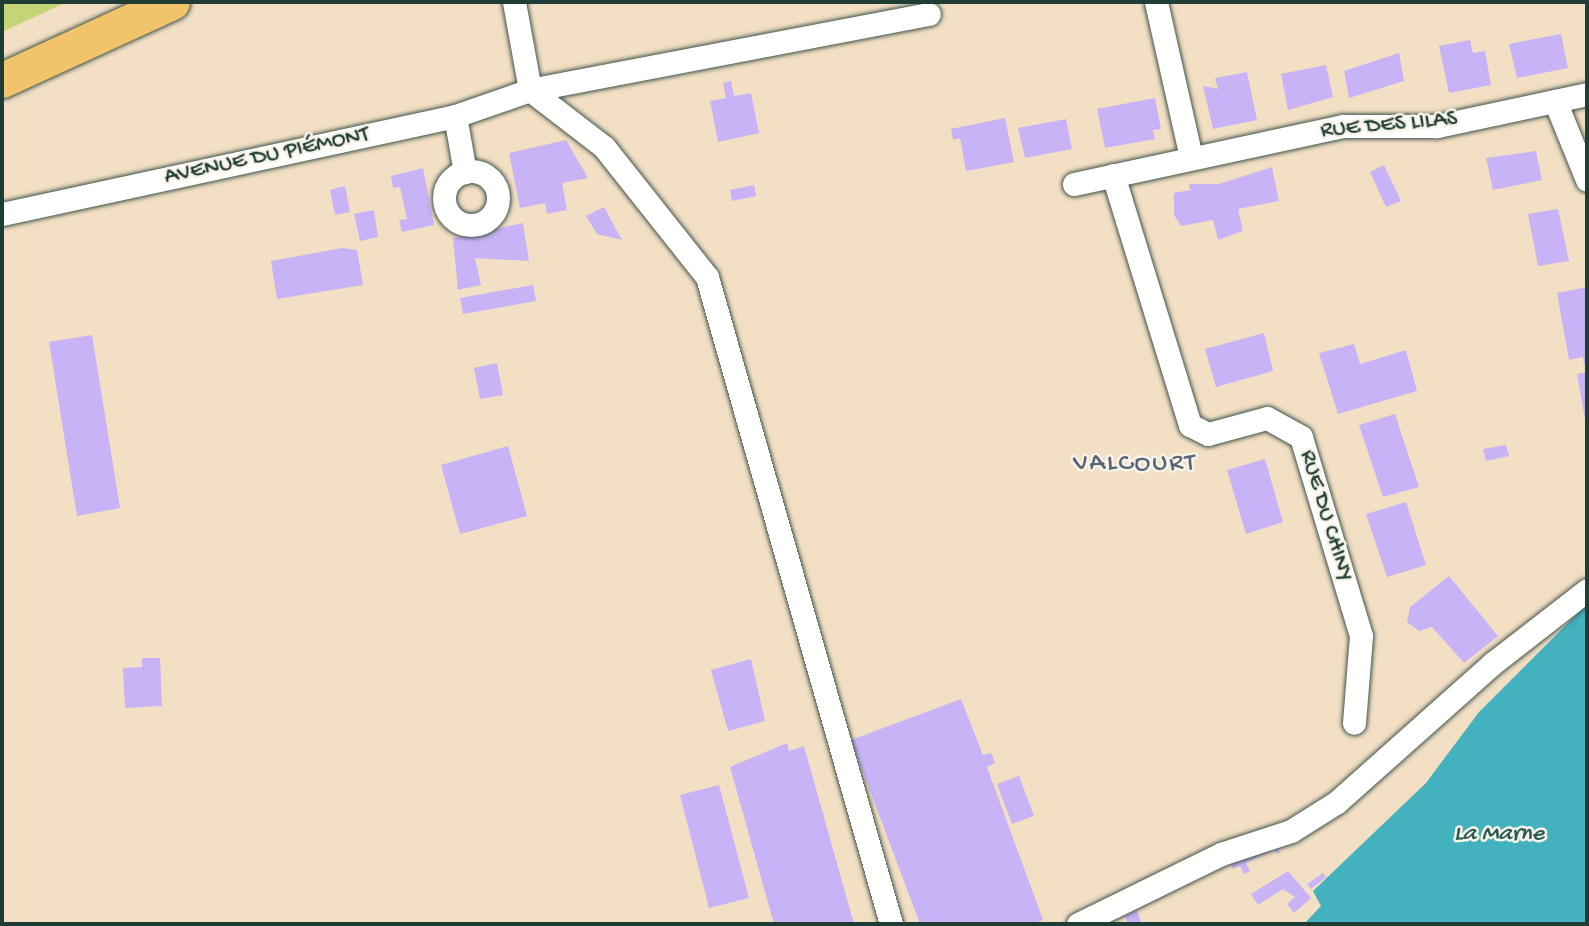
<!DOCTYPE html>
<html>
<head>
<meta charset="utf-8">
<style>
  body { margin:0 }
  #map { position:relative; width:1589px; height:926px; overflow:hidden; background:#f3dfc4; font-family:"Gochi Hand",sans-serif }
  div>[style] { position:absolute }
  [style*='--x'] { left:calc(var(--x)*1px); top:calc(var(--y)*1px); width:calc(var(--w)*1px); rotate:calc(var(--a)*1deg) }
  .green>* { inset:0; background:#c4d578 }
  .water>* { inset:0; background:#43b1be }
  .building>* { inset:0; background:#c9b3f7 }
  .roads { filter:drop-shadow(0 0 2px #3f554a) drop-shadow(0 0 2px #3f554a) }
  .street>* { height:23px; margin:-11.5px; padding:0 11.5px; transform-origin:11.5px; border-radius:11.5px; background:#fff }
  .street>.ring { margin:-11.5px; padding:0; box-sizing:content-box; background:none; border:23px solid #fff; border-radius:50% }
  .primary>* { height:35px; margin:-17.5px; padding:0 17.5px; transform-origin:17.5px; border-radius:17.5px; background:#f1c36a }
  span { translate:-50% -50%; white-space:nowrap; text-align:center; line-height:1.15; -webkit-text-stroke:5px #f7f3e8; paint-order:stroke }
  .street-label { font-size:23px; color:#1f3d34 }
  .water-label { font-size:24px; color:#285a56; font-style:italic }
  .quarter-label { font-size:26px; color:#5a6678; letter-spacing:2px }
  .frame { position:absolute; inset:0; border:4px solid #1f3d34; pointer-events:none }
</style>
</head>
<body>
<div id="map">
  <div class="green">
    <i style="clip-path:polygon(2px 2px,67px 2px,2px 32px)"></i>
  </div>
  <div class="water">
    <i style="clip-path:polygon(1587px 604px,1587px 924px,1304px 924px,1321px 906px,1313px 891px,1426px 783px,1479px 712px)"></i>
  </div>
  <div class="building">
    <i style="clip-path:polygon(1561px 34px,1568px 68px,1517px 78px,1509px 44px)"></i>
    <i style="clip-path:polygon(1470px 40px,1473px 53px,1485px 51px,1491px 85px,1449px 93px,1439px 46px)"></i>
    <i style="clip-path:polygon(1399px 53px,1404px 81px,1349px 98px,1344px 71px)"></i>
    <i style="clip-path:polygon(1326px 65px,1333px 97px,1288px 110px,1281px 74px)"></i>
    <i style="clip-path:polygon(1247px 72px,1257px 120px,1213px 129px,1203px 86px,1218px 89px,1215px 78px)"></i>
    <i style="clip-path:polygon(731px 81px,734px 96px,751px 93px,759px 133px,718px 142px,710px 101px,726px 98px,723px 83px)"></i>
    <i style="clip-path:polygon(1155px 98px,1161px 129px,1153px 130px,1155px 139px,1105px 148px,1097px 109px)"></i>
    <i style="clip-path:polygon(1005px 118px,1014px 162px,966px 171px,960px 138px,953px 140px,951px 129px)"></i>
    <i style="clip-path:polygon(1066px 119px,1072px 149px,1025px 158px,1018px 128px)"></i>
    <i style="clip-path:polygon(566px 140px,588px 178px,562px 183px,567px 210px,547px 214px,545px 203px,520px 208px,509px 153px)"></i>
    <i style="clip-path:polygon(1536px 151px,1542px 180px,1493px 190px,1486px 158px)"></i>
    <i style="clip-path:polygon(1384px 165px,1401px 201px,1386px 207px,1370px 172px)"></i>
    <i style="clip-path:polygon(1272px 167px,1279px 201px,1238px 209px,1243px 231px,1218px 240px,1213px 220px,1181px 226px,1174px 215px,1174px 193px,1190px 190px,1189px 184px,1219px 184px)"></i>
    <i style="clip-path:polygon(423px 168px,434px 225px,402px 232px,399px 220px,407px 219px,400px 187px,393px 188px,391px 176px)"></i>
    <i style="clip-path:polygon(754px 185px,756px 196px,732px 201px,730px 190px)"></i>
    <i style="clip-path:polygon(345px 186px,350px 212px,335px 215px,330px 190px)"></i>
    <i style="clip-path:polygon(604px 207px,622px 240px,597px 234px,586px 216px)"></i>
    <i style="clip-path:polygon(1558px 209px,1569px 261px,1538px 266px,1528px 214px)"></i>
    <i style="clip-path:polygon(374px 210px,378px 237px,360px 241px,354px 214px)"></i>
    <i style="clip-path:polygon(523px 223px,529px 261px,475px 258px,481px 285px,458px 290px,453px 238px)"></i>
    <i style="clip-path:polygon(342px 248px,357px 250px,363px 285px,277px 299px,271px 261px)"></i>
    <i style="clip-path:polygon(533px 285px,536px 301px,463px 314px,460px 298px)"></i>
    <i style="clip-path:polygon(1587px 287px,1587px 365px,1584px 365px,1583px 357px,1569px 360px,1557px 293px)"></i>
    <i style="clip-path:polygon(1264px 333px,1273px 371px,1216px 387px,1205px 349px)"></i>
    <i style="clip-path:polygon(92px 335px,120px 508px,77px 516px,49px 342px)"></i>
    <i style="clip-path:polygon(1354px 344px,1360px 364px,1406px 350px,1417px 391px,1338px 414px,1319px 353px)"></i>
    <i style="clip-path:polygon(497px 363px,503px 395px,480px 399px,474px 368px)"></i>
    <i style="clip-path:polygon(1587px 372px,1587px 425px,1586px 425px,1577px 374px)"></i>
    <i style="clip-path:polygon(1395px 414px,1419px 487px,1383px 497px,1359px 425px)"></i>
    <i style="clip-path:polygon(1506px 445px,1509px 456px,1486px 461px,1483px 449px)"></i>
    <i style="clip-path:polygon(508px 446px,527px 516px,460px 534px,441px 465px)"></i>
    <i style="clip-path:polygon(1265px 459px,1283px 522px,1246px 534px,1227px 470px)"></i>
    <i style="clip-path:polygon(1406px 502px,1426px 565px,1387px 577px,1366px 514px)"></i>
    <i style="clip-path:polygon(1449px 576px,1498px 636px,1464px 663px,1432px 627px,1419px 631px,1407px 622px,1410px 607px)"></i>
    <i style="clip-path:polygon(142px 658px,160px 658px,162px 706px,125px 708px,123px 668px,142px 667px)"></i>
    <i style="clip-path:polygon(751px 659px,765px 721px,728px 731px,711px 670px)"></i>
    <i style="clip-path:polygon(961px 699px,983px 755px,991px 753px,995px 763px,987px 767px,1043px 920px,1031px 924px,920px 924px,851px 740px)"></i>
    <i style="clip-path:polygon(787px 743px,789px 751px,804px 746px,854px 924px,774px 924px,730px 767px)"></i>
    <i style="clip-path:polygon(1019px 776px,1034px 816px,1012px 824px,997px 784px)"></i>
    <i style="clip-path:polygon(719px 785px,749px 898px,709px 908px,680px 795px)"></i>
    <i style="clip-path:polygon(1277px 842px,1280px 854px,1273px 850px,1246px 863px,1250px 871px,1244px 874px,1240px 866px,1233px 869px,1230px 863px)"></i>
    <i style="clip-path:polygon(1288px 871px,1311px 898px,1294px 913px,1287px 904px,1295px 897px,1283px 889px,1258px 905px,1251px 894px)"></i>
    <i style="clip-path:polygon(1323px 873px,1326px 877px,1311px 889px,1307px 884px)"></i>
    <i style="clip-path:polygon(1137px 910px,1141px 922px,1128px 924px,1125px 916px)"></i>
  </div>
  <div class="roads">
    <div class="street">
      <i style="--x:514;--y:2;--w:89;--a:79.7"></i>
      <i style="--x:530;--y:90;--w:93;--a:37.6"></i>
      <i style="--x:604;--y:147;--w:166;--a:51.6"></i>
      <i style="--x:707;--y:277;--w:673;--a:74.12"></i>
      <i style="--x:1156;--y:2;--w:159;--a:77.3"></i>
      <i style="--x:1555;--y:101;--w:85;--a:67.9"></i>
      <i style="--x:455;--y:116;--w:57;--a:79.9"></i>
      <i class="ring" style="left:444px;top:171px;width:31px;height:31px"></i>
      <i style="--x:1113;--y:175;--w:262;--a:72.9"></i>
      <i style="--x:1190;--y:425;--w:20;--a:27"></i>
      <i style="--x:1208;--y:434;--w:61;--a:-15.2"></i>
      <i style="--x:1267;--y:418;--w:39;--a:29"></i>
      <i style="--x:1301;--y:437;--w:208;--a:73.2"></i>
      <i style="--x:1361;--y:636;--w:87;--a:94.6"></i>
      <i style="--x:1074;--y:184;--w:275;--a:-12.2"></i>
      <i style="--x:1343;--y:126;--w:94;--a:0"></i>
      <i style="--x:1437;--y:126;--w:153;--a:-12"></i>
      <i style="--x:2;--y:214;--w:463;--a:-12.2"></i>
      <i style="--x:455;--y:116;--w:79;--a:-19.1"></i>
      <i style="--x:530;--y:90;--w:406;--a:-10.8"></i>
      <i style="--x:1078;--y:924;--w:159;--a:-26.1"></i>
      <i style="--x:1221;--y:854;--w:74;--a:-18.2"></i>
      <i style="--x:1291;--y:831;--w:54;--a:-32.2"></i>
      <i style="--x:1337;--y:802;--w:209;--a:-41.7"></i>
      <i style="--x:1493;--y:663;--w:119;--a:-37.8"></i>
    </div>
    <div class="primary">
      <i style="--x:2;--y:80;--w:187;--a:-24.6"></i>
    </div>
  </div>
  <div class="street-label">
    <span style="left:1389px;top:126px;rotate:-5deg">RUE DES LILAS</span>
    <span style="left:267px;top:157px;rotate:-12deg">AVENUE DU PIÉMONT</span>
    <span style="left:1325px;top:516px;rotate:73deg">RUE DU CHINY</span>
  </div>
  <div class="water-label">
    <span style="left:1499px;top:835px">La Marne</span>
  </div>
  <div class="quarter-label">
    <span style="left:1135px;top:465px">VALCOURT</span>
  </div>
  <div class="frame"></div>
</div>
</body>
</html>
